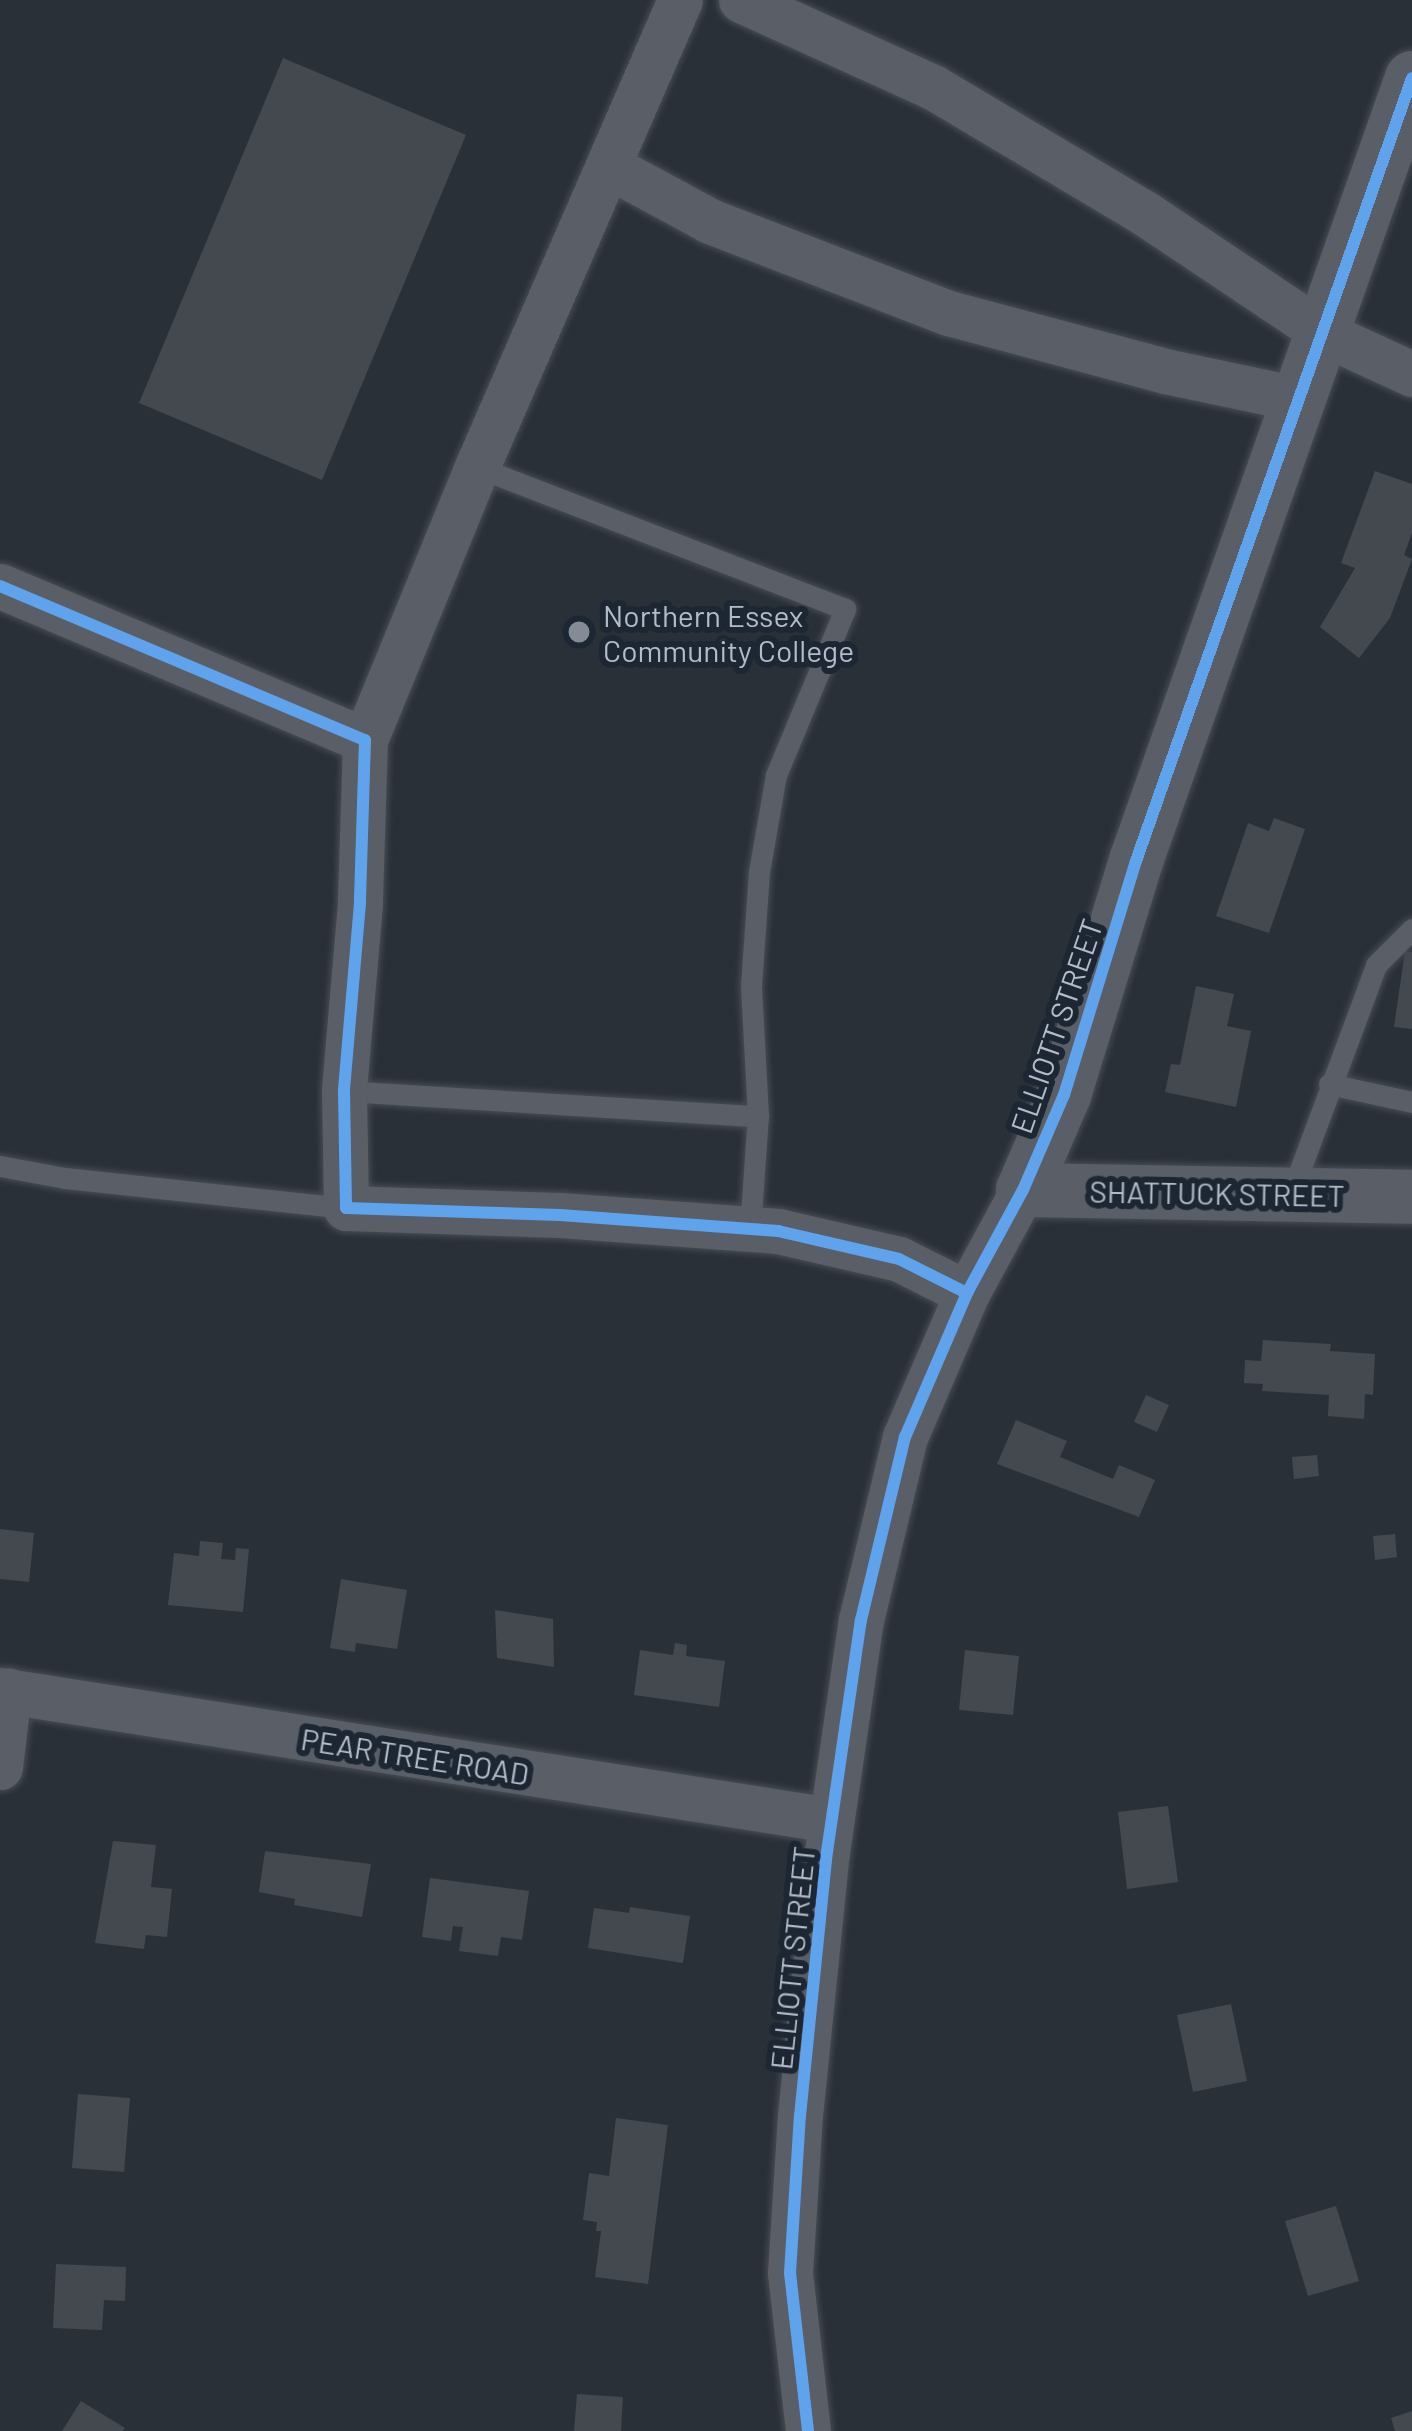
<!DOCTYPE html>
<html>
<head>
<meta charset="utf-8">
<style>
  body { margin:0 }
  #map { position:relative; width:1412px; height:2431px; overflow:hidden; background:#2a3038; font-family:Barlow,sans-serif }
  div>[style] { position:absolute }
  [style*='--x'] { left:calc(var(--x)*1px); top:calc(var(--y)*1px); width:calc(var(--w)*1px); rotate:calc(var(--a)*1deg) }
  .building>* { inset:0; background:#444950 }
  .roads { filter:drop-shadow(0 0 3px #484c53) drop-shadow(0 0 3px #484c53) }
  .service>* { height:21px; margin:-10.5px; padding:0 10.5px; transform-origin:10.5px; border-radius:10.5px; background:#5a5e66 }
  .minor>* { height:45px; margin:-22.5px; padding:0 22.5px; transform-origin:22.5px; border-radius:22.5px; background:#5a5e66 }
  .tertiary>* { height:54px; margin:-27px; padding:0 27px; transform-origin:27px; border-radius:27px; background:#5a5e66 }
  .cycleway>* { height:12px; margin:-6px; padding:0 6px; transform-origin:6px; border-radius:6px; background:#60a3ed }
  .dots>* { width:33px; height:33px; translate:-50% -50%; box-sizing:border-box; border:6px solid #1d2633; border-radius:50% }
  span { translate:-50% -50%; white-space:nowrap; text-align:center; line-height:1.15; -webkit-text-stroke:12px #1d2633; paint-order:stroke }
  .poi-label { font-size:30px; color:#b4bcc9 }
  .left { translate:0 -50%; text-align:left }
  .street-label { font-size:30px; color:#b4bcc9 }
</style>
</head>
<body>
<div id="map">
  <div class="building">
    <i style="clip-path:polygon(283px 58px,466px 135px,322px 480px,139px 403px)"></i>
    <i style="clip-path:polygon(1375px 471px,1412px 484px,1412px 533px,1404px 555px,1412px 559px,1390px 618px,1359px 658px,1320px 627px,1355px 568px,1341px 563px)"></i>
    <i style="clip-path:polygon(1274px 818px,1305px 829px,1269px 933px,1216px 916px,1248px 823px,1269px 831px)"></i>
    <i style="clip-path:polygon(1405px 951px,1412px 952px,1412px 1029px,1394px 1027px)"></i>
    <i style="clip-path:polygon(1196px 986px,1234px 994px,1227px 1026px,1251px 1031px,1236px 1107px,1165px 1092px,1171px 1064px,1180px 1065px)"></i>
    <i style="clip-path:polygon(1263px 1340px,1331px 1344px,1330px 1351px,1375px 1354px,1373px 1395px,1365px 1394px,1364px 1419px,1328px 1416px,1329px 1395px,1262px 1391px,1263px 1384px,1244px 1383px,1245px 1360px,1261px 1361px)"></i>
    <i style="clip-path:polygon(1146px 1395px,1169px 1405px,1157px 1432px,1134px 1422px)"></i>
    <i style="clip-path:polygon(1016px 1420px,1067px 1441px,1060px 1457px,1113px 1479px,1119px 1465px,1155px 1480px,1139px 1517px,997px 1464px)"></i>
    <i style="clip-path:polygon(1317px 1455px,1319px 1476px,1294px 1479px,1292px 1457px)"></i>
    <i style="clip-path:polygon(0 1529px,34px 1533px,29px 1582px,0 1579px)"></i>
    <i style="clip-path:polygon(1395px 1534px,1397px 1557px,1375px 1560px,1373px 1536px)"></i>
    <i style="clip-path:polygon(200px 1541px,223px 1543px,221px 1559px,235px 1560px,236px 1548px,249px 1549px,243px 1612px,168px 1605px,174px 1553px,199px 1556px)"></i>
    <i style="clip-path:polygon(341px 1579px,407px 1590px,397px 1649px,356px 1643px,355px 1652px,330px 1648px)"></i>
    <i style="clip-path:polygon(495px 1610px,553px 1619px,554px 1667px,497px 1658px)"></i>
    <i style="clip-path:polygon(675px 1643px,687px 1645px,686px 1656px,725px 1661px,719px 1707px,634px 1695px,640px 1650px,673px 1655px)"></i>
    <i style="clip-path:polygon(965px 1650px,1019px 1656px,1013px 1715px,959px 1710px)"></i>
    <i style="clip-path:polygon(1168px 1806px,1178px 1882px,1127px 1889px,1118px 1812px)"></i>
    <i style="clip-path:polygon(113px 1841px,156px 1845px,151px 1887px,172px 1889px,167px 1937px,146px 1935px,144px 1949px,95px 1943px)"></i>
    <i style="clip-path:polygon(265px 1851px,371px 1864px,362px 1917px,294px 1905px,295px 1899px,259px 1892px)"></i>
    <i style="clip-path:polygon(430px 1878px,529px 1891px,522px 1940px,501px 1937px,498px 1956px,459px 1951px,463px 1927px,453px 1926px,451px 1941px,422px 1937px)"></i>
    <i style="clip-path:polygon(630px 1907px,690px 1916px,683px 1963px,588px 1948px,594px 1908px,629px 1913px)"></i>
    <i style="clip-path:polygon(1231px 2004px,1247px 2081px,1193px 2092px,1177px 2015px)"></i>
    <i style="clip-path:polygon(78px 2094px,130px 2098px,124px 2172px,72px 2168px)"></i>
    <i style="clip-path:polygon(616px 2118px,668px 2125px,648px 2284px,595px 2277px,601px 2231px,596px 2231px,597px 2222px,583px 2220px,589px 2173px,609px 2176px)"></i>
    <i style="clip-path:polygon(1336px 2206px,1359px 2281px,1308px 2296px,1285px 2221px)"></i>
    <i style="clip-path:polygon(56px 2264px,126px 2267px,125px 2301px,104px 2300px,102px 2330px,53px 2328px)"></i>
    <i style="clip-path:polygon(577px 2394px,623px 2397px,621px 2431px,574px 2431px)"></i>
    <i style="clip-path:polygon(81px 2401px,125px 2428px,123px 2431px,62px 2431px)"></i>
    <i style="clip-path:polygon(1412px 2411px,1412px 2431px,1395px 2431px,1391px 2418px)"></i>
  </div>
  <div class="roads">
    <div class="service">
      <i style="--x:1329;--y:1084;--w:85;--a:12.2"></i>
      <i style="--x:344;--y:1091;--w:415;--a:3.5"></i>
      <i style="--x:758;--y:1116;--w:130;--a:-93.1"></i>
      <i style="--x:751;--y:986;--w:114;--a:-86"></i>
      <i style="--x:759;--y:872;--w:98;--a:-80.1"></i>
      <i style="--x:776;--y:775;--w:180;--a:-67.4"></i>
      <i style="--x:845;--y:609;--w:394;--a:-158.9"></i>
      <i style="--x:0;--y:1166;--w:66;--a:10.5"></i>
      <i style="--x:65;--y:1178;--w:283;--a:6.1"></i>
      <i style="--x:1291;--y:1194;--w:244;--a:-69.6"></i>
      <i style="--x:1376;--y:965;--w:51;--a:-45"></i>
      <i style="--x:750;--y:1229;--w:113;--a:-86"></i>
    </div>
    <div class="minor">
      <i style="--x:741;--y:0;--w:211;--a:24.4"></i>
      <i style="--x:933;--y:87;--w:244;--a:30.8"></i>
      <i style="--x:1143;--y:212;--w:219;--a:33.8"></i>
      <i style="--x:1325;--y:334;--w:96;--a:24.7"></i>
      <i style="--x:612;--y:168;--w:111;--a:28.4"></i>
      <i style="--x:710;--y:221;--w:256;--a:21.1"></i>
      <i style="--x:949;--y:313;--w:224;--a:15"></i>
      <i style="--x:1165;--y:371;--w:136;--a:11.9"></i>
      <i style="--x:0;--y:586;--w:396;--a:22.9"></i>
      <i style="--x:365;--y:740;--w:163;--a:91.8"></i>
      <i style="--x:360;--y:903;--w:189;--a:94.9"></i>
      <i style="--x:344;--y:1091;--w:117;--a:89"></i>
      <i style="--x:346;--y:1208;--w:214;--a:1.9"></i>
      <i style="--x:560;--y:1215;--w:219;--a:4.2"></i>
      <i style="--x:778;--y:1231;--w:124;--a:13"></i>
      <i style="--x:899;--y:1259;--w:76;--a:26.6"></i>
      <i style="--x:365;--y:740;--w:295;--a:-67.7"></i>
      <i style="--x:477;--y:467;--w:509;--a:-66.51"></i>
      <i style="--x:0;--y:1690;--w:841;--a:8.89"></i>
      <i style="--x:0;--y:1767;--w:77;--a:-83.2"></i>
      <i style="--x:808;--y:2431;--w:159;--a:-96.5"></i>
      <i style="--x:790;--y:2273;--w:157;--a:-86.4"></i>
      <i style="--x:800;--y:2116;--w:265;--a:-84.2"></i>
      <i style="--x:827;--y:1852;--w:234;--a:-81.7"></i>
      <i style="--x:861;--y:1620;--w:188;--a:-76.5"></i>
      <i style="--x:905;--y:1437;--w:157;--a:-66.7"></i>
      <i style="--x:967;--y:1293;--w:117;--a:-61.5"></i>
    </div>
    <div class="tertiary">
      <i style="--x:1412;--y:78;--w:830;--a:109.42"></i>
      <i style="--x:1136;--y:861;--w:245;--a:107.1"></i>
      <i style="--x:1064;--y:1095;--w:103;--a:113.3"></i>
      <i style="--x:1023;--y:1190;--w:389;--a:1"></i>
    </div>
  </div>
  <div class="cycleway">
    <i style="--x:0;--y:586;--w:396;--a:22.9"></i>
    <i style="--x:365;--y:740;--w:163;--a:91.8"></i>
    <i style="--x:360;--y:903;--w:189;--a:94.9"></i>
    <i style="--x:344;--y:1091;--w:117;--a:89"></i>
    <i style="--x:346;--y:1208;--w:214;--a:1.9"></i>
    <i style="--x:560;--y:1215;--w:219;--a:4.2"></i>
    <i style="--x:778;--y:1231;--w:124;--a:13"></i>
    <i style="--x:899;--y:1259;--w:76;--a:26.6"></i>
    <i style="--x:808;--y:2431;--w:159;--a:-96.5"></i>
    <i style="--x:790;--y:2273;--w:157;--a:-86.4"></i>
    <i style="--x:800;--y:2116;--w:265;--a:-84.2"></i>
    <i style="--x:827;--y:1852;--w:234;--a:-81.7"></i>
    <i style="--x:861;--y:1620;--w:188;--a:-76.5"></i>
    <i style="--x:905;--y:1437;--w:157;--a:-66.7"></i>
    <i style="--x:967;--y:1293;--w:117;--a:-61.5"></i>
    <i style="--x:1023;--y:1190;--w:103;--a:-66.7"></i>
    <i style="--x:1064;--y:1095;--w:245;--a:-72.9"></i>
    <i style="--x:1136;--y:861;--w:830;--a:-70.58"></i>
  </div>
  <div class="dots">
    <i style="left:579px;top:632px;background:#848b96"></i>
  </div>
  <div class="poi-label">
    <span class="left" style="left:603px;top:632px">Northern Essex<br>Community College</span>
  </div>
  <div class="street-label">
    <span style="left:1056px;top:1026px;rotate:-71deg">ELLIOTT STREET</span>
    <span style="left:1217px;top:1193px;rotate:1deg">SHATTUCK STREET</span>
    <span style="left:415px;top:1756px;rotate:9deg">PEAR TREE ROAD</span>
    <span style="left:792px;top:1958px;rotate:-84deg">ELLIOTT STREET</span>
  </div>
</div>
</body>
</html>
